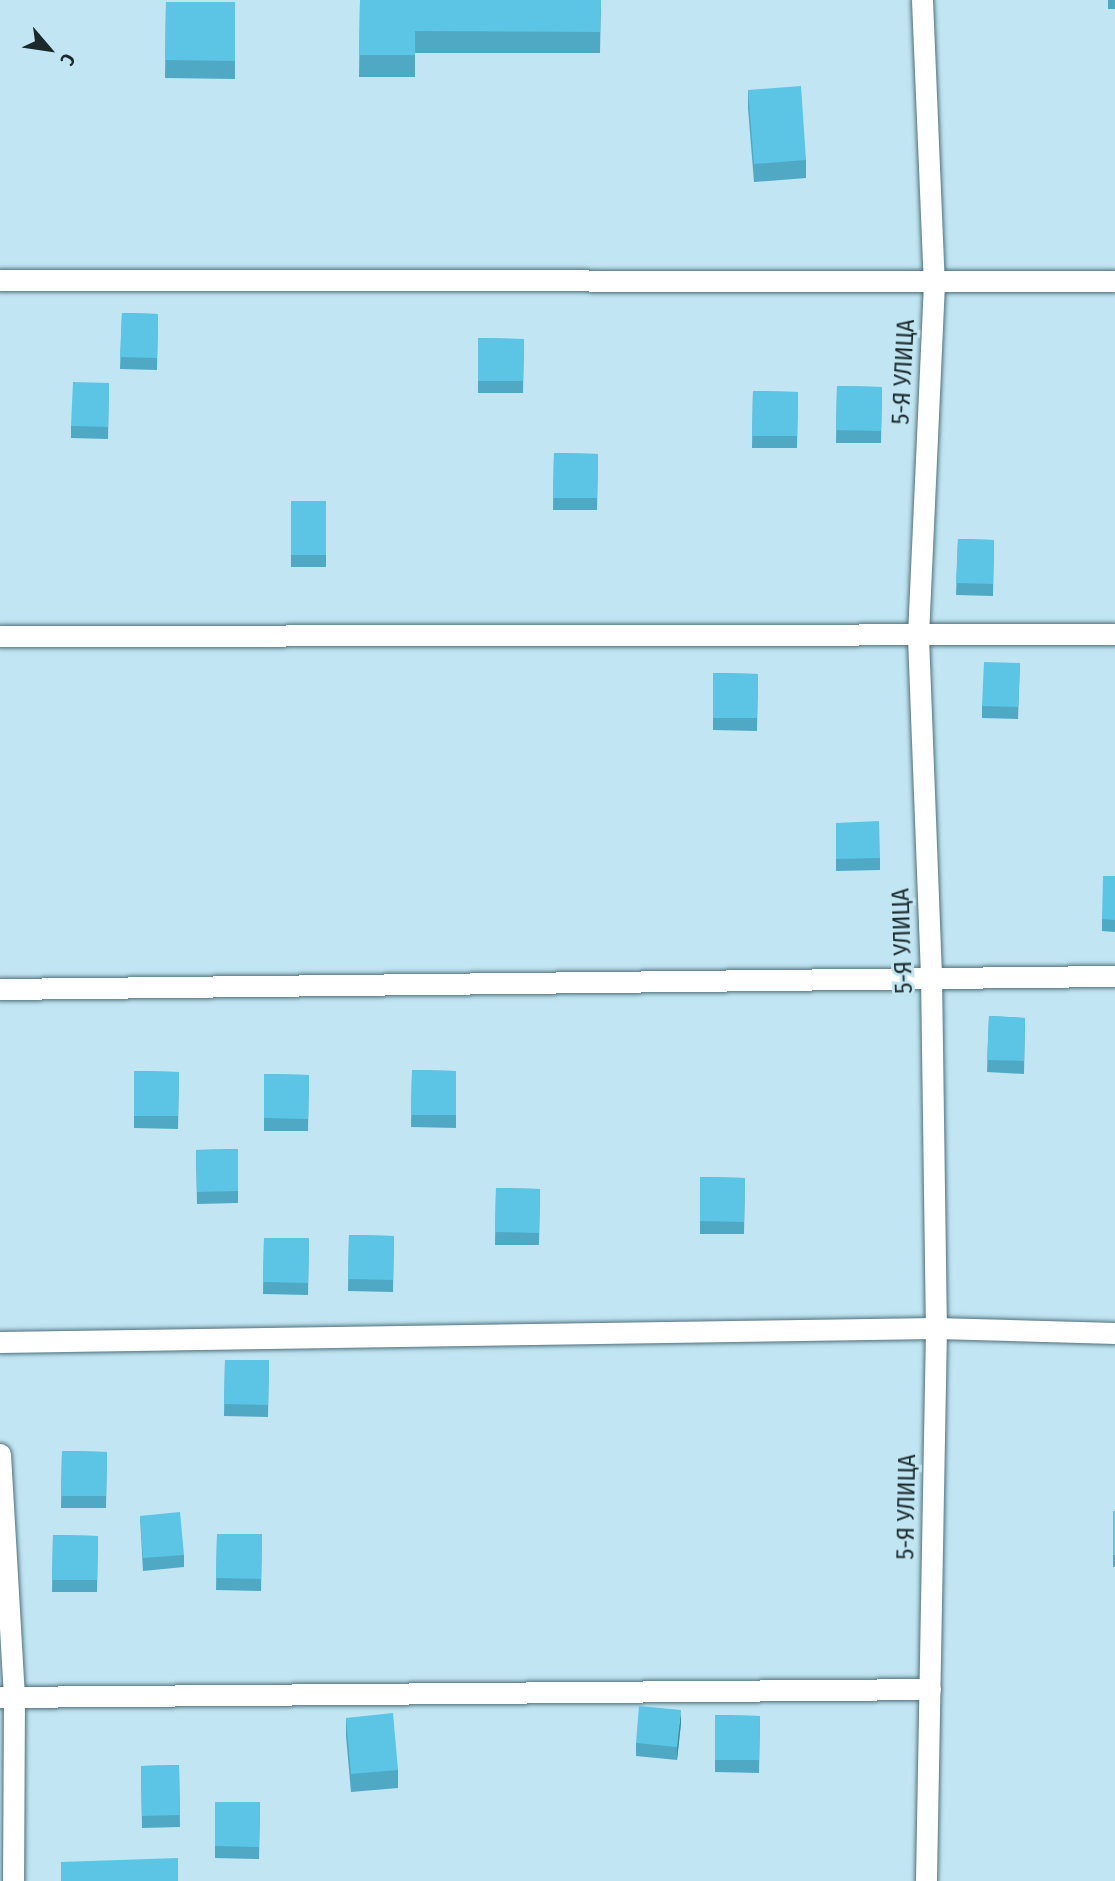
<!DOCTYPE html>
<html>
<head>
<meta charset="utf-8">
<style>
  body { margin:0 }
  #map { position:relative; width:1115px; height:1881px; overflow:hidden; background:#c1e5f2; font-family:"Fira Sans Condensed",sans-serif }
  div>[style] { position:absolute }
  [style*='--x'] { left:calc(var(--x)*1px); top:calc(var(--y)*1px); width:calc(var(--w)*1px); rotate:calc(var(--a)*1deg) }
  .roads { filter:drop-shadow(0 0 2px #4f707b) drop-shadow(0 0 2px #4f707b) }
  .street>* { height:21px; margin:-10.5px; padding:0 10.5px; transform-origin:10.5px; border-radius:10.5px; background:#fff }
  .wall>* { inset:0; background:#4fa9c4 }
  .shaded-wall>* { inset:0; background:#4089a0 }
  .building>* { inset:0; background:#5cc4e4 }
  span { translate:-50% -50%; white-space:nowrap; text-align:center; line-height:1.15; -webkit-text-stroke:6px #c1e5f2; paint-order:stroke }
  .street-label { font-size:24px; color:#1b292d }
  .north { position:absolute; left:14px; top:14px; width:70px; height:70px; -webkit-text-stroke:5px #c1e5f2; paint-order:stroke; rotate:119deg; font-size:19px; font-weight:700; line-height:28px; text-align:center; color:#1b292d }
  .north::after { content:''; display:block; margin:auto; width:24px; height:32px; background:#1b292d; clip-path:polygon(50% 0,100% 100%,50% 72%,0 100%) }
</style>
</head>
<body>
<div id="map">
  <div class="roads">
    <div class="street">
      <i style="--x:922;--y:0;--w:283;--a:87.6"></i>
      <i style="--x:934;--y:283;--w:354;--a:92.6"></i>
      <i style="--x:918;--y:637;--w:338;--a:87.8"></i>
      <i style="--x:931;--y:975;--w:353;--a:89.2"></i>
      <i style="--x:936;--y:1328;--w:553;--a:91.04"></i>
      <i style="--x:0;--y:280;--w:1115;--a:0.05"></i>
      <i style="--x:0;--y:636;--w:1115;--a:-0.1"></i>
      <i style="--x:0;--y:989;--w:1115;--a:-0.67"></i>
      <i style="--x:0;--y:1342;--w:936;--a:-0.86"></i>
      <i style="--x:936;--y:1328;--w:179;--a:1.6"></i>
      <i style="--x:0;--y:1454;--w:243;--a:86.7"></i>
      <i style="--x:14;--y:1697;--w:184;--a:90.3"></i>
      <i style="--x:0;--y:1697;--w:930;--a:-0.49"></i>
    </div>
  </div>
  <div class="wall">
    <i style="clip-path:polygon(360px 0,601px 0,600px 53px,415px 53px,415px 77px,359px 77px)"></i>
    <i style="clip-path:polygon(1108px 0,1115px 0,1115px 9px,1108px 9px)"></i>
    <i style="clip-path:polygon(166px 2px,235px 2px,235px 79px,165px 78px)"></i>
    <i style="clip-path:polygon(748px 90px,806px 160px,806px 178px,754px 182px,748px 108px)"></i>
    <i style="clip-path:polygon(122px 313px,158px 314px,157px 370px,120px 369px)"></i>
    <i style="clip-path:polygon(478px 338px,524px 339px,523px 393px,478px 393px)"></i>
    <i style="clip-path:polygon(109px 383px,108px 439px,71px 438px,71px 426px)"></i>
    <i style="clip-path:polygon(837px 386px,882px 387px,881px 443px,836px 443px)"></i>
    <i style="clip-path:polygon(753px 391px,798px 392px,797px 448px,752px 448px)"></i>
    <i style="clip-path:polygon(554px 453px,598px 454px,597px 510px,553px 510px)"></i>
    <i style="clip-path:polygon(291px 501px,326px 501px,326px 567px,291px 567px)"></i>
    <i style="clip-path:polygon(958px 539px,994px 540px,993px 596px,956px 595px)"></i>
    <i style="clip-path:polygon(1020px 663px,1018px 719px,982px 718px,982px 706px)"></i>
    <i style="clip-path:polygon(713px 673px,758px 674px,757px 731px,713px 730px)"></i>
    <i style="clip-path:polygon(836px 823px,880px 858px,880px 870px,836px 871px)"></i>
    <i style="clip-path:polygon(1115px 876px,1115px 932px,1102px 931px,1102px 919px)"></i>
    <i style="clip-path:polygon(989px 1016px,1025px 1018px,1024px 1074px,987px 1072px)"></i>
    <i style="clip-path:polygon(412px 1070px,456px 1071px,456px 1128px,411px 1127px)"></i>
    <i style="clip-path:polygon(134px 1071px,179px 1072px,178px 1129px,134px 1128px)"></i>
    <i style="clip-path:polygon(264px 1074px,309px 1075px,308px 1131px,264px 1131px)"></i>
    <i style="clip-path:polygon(238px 1149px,238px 1203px,197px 1204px,196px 1150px)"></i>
    <i style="clip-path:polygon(700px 1177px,745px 1178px,744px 1234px,700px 1234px)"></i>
    <i style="clip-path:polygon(496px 1188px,540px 1189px,539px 1245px,495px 1245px)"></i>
    <i style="clip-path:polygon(349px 1235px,394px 1236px,393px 1292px,348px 1291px)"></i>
    <i style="clip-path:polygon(264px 1238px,309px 1238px,308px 1295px,263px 1294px)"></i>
    <i style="clip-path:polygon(225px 1360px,269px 1360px,268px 1417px,224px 1416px)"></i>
    <i style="clip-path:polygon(62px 1451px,107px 1452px,106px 1508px,61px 1508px)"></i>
    <i style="clip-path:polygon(1113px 1511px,1115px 1511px,1115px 1567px,1113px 1567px)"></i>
    <i style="clip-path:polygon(140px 1516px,184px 1555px,184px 1567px,143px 1571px)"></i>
    <i style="clip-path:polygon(217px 1534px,262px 1534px,261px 1591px,216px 1590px)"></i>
    <i style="clip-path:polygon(53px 1535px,98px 1536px,97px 1592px,52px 1592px)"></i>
    <i style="clip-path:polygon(715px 1715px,760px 1716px,759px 1773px,715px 1772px)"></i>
    <i style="clip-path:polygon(346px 1718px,398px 1770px,398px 1788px,351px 1792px,346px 1736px)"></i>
    <i style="clip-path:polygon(681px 1723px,677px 1760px,636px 1756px,636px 1743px)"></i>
    <i style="clip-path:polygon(179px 1765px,180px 1827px,142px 1828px,141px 1766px)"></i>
    <i style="clip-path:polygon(215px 1802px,260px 1802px,259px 1859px,215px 1858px)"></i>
  </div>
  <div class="shaded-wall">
    <i style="clip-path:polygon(681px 1710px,681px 1723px,677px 1760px,677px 1747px)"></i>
  </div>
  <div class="building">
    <i style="clip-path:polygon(360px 0,601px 0,600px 32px,415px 31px,415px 55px,359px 55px)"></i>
    <i style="clip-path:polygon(166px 2px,235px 2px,235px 61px,165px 60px)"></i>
    <i style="clip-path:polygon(801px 86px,806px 160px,754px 164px,748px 90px)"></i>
    <i style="clip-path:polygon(122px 313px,158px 314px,157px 358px,120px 357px)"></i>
    <i style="clip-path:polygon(478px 338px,524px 339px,523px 381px,478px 381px)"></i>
    <i style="clip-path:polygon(73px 382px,109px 383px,108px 427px,71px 426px)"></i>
    <i style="clip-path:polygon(837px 386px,882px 387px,881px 431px,836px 430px)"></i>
    <i style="clip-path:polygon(753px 391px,798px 392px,797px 436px,752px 436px)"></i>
    <i style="clip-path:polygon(554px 453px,598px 454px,597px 498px,553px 498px)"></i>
    <i style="clip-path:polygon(291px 501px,326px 501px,326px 555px,291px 555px)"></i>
    <i style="clip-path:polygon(958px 539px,994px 540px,993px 584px,956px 583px)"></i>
    <i style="clip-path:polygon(984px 662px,1020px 663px,1018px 707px,982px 706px)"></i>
    <i style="clip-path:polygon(713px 673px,758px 674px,757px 718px,713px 718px)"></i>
    <i style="clip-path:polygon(879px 821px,880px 858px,836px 859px,836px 823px)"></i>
    <i style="clip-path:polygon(1103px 876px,1115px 876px,1115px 920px,1102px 919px)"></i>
    <i style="clip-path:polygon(989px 1016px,1025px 1018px,1024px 1061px,987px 1060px)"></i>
    <i style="clip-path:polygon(412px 1070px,456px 1071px,456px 1115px,411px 1115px)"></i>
    <i style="clip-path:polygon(134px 1071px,179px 1072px,178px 1116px,134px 1116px)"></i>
    <i style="clip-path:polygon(264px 1074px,309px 1075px,308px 1119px,264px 1118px)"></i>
    <i style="clip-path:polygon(238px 1149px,238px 1191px,197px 1192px,196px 1150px)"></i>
    <i style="clip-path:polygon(700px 1177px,745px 1178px,744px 1222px,700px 1221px)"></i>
    <i style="clip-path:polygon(496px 1188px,540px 1189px,539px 1233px,495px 1232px)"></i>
    <i style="clip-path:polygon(349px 1235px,394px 1236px,393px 1280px,348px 1279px)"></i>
    <i style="clip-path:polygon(264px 1238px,309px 1238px,308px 1283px,263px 1282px)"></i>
    <i style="clip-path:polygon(225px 1360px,269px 1360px,268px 1405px,224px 1404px)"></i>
    <i style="clip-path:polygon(62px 1451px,107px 1452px,106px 1496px,61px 1496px)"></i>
    <i style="clip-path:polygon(1113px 1511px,1115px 1511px,1115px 1555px,1113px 1555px)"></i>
    <i style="clip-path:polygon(180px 1512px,184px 1555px,143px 1558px,140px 1516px)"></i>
    <i style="clip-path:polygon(217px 1534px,262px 1534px,261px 1579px,216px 1578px)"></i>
    <i style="clip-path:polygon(53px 1535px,98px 1536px,97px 1580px,52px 1580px)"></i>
    <i style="clip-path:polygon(639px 1706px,681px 1710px,677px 1747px,636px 1743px)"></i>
    <i style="clip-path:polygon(393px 1713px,398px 1770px,351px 1774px,346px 1718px)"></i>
    <i style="clip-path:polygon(715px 1715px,760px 1716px,759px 1760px,715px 1760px)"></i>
    <i style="clip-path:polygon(179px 1765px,180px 1815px,142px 1816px,141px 1766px)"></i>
    <i style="clip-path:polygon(215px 1802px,260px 1802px,259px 1847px,215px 1846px)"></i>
    <i style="clip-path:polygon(178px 1858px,178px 1881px,61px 1881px,61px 1862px)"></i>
  </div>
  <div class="street-label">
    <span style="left:904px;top:372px;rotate:-87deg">5-Я УЛИЦА</span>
    <span style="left:903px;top:941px;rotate:-92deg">5-Я УЛИЦА</span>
    <span style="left:907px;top:1507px;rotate:-89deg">5-Я УЛИЦА</span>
  </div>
  <div class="north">С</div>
</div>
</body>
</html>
